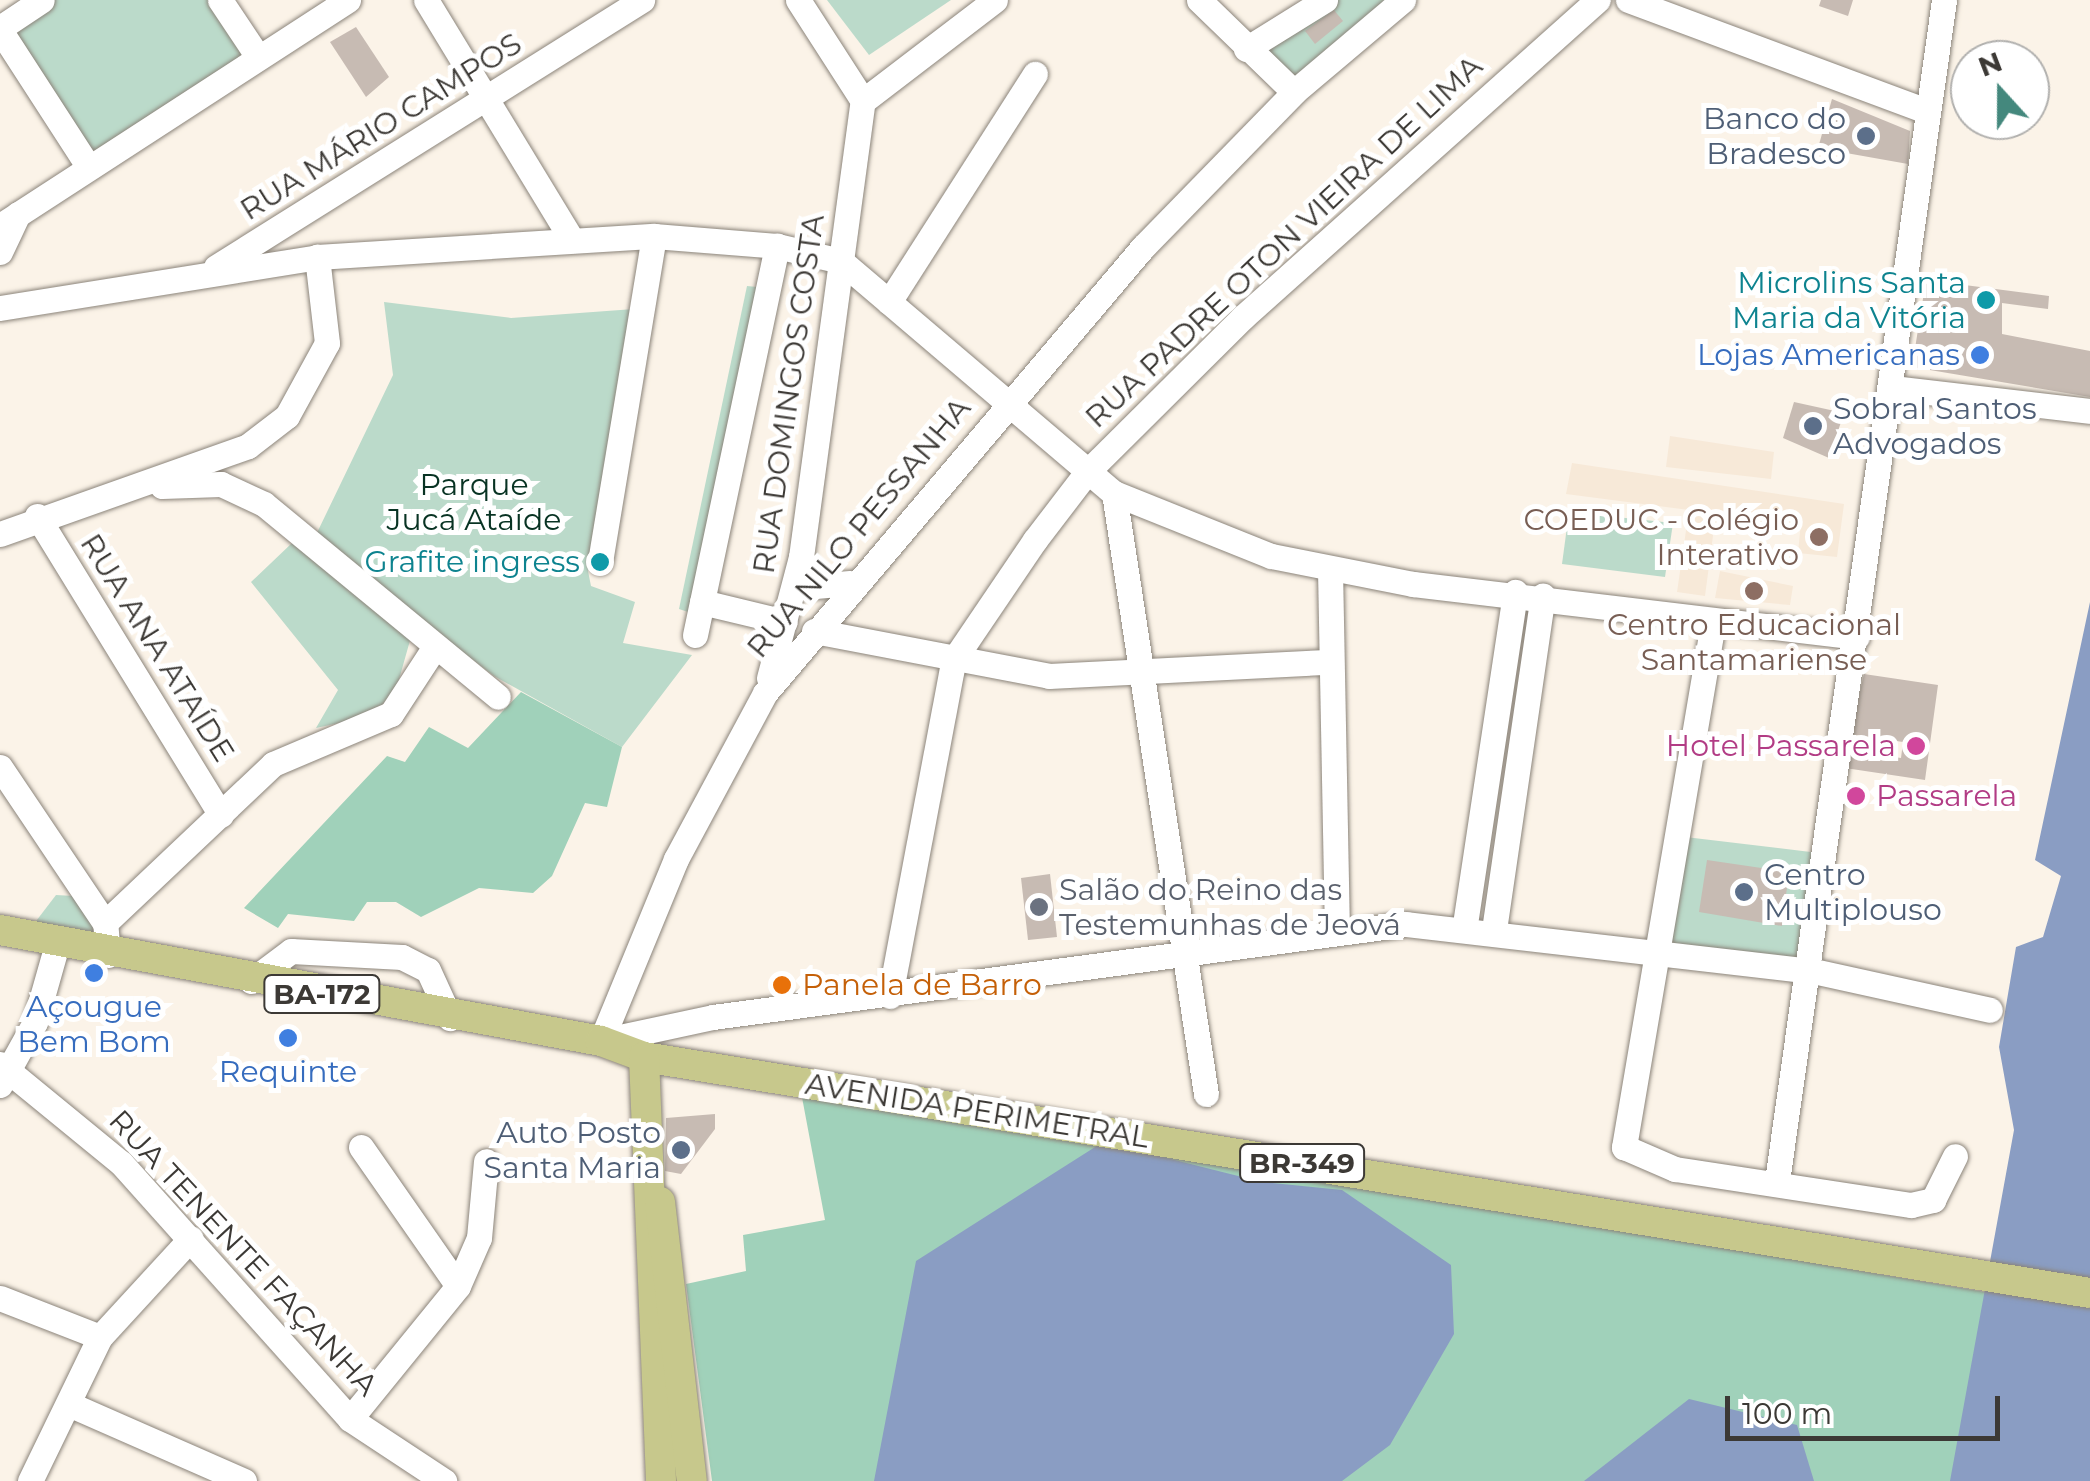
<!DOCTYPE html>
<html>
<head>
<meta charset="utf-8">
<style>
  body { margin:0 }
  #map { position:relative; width:2090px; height:1481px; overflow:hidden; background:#fbf3e8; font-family:Montserrat,sans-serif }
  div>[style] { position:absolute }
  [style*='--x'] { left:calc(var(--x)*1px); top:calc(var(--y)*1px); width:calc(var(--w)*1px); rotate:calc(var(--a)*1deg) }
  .built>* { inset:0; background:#f7e9d8 }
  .green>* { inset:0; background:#bbdaca }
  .forest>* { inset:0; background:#a0d1ba }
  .water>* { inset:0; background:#8a9dc3 }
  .building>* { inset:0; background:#c7bbb3 }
  .roads { filter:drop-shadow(0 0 2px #8b847a) drop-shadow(0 0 2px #8b847a) }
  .minor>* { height:25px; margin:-12.5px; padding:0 12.5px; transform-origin:12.5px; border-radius:12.5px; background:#fff }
  .major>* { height:30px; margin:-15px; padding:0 15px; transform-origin:15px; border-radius:15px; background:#c7c88c }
  .dots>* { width:28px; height:28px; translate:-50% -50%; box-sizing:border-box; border:5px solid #fff; border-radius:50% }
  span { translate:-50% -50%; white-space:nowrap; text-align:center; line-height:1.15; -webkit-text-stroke:10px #fff; paint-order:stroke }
  .shield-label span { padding:2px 8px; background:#fff; border:2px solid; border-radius:8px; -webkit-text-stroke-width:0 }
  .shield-label { font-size:28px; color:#3c3935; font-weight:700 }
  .service-label { font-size:30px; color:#4e5e75 }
  .right { translate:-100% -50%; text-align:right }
  .left { translate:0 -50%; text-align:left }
  .street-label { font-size:30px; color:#3c3935 }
  .culture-label { font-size:30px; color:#0d838f }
  .shop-label { font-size:30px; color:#366cbe }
  .park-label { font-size:30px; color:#083323 }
  .education-label { font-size:30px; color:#785e54 }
  .hotel-label { font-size:30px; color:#b23c85 }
  .worship-label { font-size:30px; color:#5b616d }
  .food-label { font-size:30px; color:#c56008 }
  .north { position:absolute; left:1950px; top:40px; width:100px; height:100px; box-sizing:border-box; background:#fff; border:2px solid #b1b0ae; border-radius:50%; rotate:339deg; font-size:28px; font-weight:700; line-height:40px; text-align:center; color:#3c3935 }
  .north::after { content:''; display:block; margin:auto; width:35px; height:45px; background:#44887d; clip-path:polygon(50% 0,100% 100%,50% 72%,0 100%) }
  .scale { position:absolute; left:1725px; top:1396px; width:275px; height:45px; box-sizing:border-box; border:5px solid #3c3935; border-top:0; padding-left:12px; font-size:30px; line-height:35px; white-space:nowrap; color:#3c3935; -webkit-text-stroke:8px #fff; paint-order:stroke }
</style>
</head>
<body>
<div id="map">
  <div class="built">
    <i style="clip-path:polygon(1670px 436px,1774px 452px,1771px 479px,1666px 467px)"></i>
    <i style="clip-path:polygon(1572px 463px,1844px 504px,1837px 557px,1798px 553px,1801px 522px,1716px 513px,1705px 596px,1677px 592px,1689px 510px,1566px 494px)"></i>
    <i style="clip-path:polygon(1720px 571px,1793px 586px,1790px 605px,1715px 598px)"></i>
  </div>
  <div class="green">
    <i style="clip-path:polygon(44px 0,220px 0,258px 57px,88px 166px,0 28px)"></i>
    <i style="clip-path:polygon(827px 0,951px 0,869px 55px)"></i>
    <i style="clip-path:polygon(1325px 0,1403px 0,1294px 92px,1246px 49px)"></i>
    <i style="clip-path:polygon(747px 286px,757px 287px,691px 613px,679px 609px)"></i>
    <i style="clip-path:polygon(384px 302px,511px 318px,634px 309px,588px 571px,591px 586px,635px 602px,623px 643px,692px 655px,622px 747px,494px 676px,314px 539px,393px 375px)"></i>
    <i style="clip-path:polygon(1569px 512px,1673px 523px,1665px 577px,1562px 564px)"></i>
    <i style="clip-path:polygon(292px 543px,411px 637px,398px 683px,380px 708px,353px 720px,316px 728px,338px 690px,251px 582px)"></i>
    <i style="clip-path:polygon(1677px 836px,1827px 854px,1813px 971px,1659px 949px)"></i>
    <i style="clip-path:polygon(56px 895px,74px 896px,108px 946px,30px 929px)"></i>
  </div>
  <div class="forest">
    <i style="clip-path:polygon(521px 692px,622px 747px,607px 807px,585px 803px,552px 876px,533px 893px,479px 888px,421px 917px,396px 902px,367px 902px,354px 921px,288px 914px,278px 928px,244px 908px,387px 756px,405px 762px,429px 727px,468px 748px)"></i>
    <i style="clip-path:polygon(801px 1092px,1997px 1294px,1979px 1481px,712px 1481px,686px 1284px,746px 1271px,743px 1235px,825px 1220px)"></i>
  </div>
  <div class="water">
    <i style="clip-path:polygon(2090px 602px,2090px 1481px,1950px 1481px,2014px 1130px,1999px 1047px,2016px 947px,2043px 937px,2061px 876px,2035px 860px)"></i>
    <i style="clip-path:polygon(1103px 1142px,1262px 1182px,1342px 1190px,1451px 1265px,1454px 1334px,1390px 1445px,1342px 1481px,874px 1481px,916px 1261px)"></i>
    <i style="clip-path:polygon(1689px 1399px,1797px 1425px,1814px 1481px,1584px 1481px)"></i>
  </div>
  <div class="building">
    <i style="clip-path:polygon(1821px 0,1853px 0,1848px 16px,1819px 6px)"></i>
    <i style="clip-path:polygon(1334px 10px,1343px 21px,1315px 44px,1305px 31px)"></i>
    <i style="clip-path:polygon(356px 27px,389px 77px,366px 97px,330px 42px)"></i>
    <i style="clip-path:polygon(1832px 99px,1910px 131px,1908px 164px,1818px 148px)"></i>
    <i style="clip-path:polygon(1926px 280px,2049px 296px,2048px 309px,2002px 303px,2002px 334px,2090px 351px,2090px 397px,1912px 367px)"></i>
    <i style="clip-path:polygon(1794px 402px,1844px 413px,1829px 458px,1783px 438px)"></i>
    <i style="clip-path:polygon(1864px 674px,1938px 685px,1925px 780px,1845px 768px,1848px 750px,1901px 758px,1903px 742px,1850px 734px)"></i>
    <i style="clip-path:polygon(1707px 860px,1789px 872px,1782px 926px,1699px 912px)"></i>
    <i style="clip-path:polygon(1050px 874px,1057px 937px,1028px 940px,1021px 878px)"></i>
    <i style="clip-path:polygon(715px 1114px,715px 1129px,681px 1174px,665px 1171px,666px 1118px)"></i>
  </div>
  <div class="roads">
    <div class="minor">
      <i style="--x:220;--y:0;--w:69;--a:56.3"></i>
      <i style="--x:426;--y:0;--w:281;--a:58.7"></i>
      <i style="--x:798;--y:0;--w:120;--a:57.2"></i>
      <i style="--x:1199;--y:0;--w:132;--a:44.1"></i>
      <i style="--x:1628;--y:0;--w:319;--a:20.4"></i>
      <i style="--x:0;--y:28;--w:50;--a:-33.7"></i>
      <i style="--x:0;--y:30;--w:162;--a:57.1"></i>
      <i style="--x:1246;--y:49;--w:93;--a:-31.8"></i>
      <i style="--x:863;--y:101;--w:166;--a:-37.4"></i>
      <i style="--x:0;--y:226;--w:415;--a:-33"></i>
      <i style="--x:0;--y:252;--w:42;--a:-64.7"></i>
      <i style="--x:216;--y:267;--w:503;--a:-32.08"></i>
      <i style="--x:889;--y:302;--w:271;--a:-57.4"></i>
      <i style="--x:0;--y:308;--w:321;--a:-9.1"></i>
      <i style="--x:317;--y:257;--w:338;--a:-3.6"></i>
      <i style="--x:654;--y:236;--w:123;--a:4.6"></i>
      <i style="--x:777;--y:246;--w:66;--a:13.2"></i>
      <i style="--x:841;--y:261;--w:358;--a:40.4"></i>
      <i style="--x:1114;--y:493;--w:169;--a:21.9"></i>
      <i style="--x:1271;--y:556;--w:145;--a:11.2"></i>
      <i style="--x:1413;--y:584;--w:447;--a:6.8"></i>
      <i style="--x:1894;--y:388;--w:197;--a:6.7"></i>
      <i style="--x:162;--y:486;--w:59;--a:-1.9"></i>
      <i style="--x:221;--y:484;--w:47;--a:24.9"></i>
      <i style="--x:264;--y:504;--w:303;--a:39.5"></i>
      <i style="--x:1114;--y:493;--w:608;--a:81.3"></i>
      <i style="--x:37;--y:516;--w:351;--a:58.4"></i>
      <i style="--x:0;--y:534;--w:263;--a:-19.5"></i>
      <i style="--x:248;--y:446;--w:49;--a:-37.6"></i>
      <i style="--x:287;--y:416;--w:83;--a:-61.3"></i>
      <i style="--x:327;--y:343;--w:87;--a:-96.6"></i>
      <i style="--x:801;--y:557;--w:32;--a:64"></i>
      <i style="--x:815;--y:586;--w:35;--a:-5"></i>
      <i style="--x:600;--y:562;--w:330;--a:-80.6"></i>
      <i style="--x:1330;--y:569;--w:362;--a:88.9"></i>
      <i style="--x:702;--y:602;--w:85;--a:13.5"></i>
      <i style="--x:1713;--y:623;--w:532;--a:99.64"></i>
      <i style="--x:1624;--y:1147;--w:56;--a:23.3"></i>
      <i style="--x:1675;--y:1169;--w:239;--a:8.7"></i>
      <i style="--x:1911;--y:1205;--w:23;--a:-13"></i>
      <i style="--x:1933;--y:1200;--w:49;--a:-63.4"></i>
      <i style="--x:814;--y:631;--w:239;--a:10.8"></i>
      <i style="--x:1049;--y:676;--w:279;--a:-2.9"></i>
      <i style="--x:695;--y:635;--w:398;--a:-78.1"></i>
      <i style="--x:769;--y:678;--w:125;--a:-75.2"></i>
      <i style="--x:801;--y:557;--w:460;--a:-82.3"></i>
      <i style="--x:0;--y:767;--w:188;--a:56.1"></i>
      <i style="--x:1465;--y:924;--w:336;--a:-81.4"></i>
      <i style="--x:1494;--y:930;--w:338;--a:-81.7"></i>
      <i style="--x:108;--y:955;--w:32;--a:-95"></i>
      <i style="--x:105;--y:923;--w:231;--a:-43.4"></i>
      <i style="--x:273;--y:764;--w:128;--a:-23"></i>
      <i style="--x:391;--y:714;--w:79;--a:-56.9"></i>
      <i style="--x:251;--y:981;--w:50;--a:-36.9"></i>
      <i style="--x:291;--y:951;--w:111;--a:3.1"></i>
      <i style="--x:402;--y:957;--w:29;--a:27"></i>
      <i style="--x:428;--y:970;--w:53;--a:65.4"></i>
      <i style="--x:890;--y:996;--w:341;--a:-79.3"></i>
      <i style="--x:953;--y:661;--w:146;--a:-55.9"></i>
      <i style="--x:1035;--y:540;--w:86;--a:-52.6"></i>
      <i style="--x:1087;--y:472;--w:220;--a:-44.8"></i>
      <i style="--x:1243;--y:317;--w:476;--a:-41.8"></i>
      <i style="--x:601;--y:1041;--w:115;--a:-12.1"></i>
      <i style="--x:713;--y:1017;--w:699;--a:-7.64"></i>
      <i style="--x:1406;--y:924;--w:410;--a:6.6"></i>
      <i style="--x:1813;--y:971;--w:181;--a:12.4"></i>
      <i style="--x:601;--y:1041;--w:197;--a:-67.6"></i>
      <i style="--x:676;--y:859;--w:188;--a:-61.8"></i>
      <i style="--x:765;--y:693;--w:585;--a:-49.72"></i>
      <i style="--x:1143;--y:247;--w:216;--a:-45.7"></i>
      <i style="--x:1294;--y:92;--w:143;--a:-40.2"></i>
      <i style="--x:0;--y:1064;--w:156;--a:39.3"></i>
      <i style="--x:121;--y:1163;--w:343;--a:48.2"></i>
      <i style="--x:350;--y:1419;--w:113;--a:33.4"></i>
      <i style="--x:0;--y:1085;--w:72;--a:-60.9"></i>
      <i style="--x:35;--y:1022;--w:81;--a:-74.2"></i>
      <i style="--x:361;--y:1147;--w:169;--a:55.1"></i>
      <i style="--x:1777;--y:1181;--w:1193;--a:-81.95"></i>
      <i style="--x:0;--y:1298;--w:107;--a:21.3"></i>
      <i style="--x:71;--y:1405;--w:189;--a:23.7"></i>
      <i style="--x:350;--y:1419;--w:171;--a:-50.9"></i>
      <i style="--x:458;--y:1286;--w:52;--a:-66.4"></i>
      <i style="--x:479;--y:1238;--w:77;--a:-84.8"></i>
      <i style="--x:30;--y:1481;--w:160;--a:-64.1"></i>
      <i style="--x:100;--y:1337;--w:134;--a:-47.4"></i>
    </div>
    <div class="major">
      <i style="--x:0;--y:930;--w:611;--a:10.46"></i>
      <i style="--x:601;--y:1041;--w:46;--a:20.4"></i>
      <i style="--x:644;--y:1057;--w:1465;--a:9.27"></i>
      <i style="--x:644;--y:1057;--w:424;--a:87.7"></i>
      <i style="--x:660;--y:1202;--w:281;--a:83.5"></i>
    </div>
  </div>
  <div class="dots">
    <i style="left:1866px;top:136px;background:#5c6f8a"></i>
    <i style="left:1986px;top:300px;background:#0f9aa8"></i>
    <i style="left:1980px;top:355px;background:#3f7fe0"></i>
    <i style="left:1813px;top:426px;background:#5c6f8a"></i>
    <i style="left:1819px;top:537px;background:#8d6e63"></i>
    <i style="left:600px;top:562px;background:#0f9aa8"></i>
    <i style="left:1754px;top:591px;background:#8d6e63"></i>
    <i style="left:1916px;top:746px;background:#d1479c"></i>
    <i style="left:1856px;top:796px;background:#d1479c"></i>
    <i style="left:1744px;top:892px;background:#5c6f8a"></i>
    <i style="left:1039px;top:907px;background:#6b7280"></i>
    <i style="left:94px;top:973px;background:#3f7fe0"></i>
    <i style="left:782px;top:985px;background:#e8710a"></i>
    <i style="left:288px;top:1038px;background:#3f7fe0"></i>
    <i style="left:681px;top:1150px;background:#5c6f8a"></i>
  </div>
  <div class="shield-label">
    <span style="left:322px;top:994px">BA-172</span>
    <span style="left:1302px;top:1163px">BR-349</span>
  </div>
  <div class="service-label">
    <span class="right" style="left:1846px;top:136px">Banco do<br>Bradesco</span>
    <span class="left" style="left:1833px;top:426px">Sobral Santos<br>Advogados</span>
    <span class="left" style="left:1764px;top:892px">Centro<br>Multiplouso</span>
    <span class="right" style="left:661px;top:1150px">Auto Posto<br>Santa Maria</span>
  </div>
  <div class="street-label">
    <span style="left:381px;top:127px;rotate:-32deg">RUA MÁRIO CAMPOS</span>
    <span style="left:1284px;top:242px;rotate:-43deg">RUA PADRE OTON VIEIRA DE LIMA</span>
    <span style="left:789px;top:394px;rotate:-82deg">RUA DOMINGOS COSTA</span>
    <span style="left:859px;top:528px;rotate:-50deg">RUA NILO PESSANHA</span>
    <span style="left:157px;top:648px;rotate:58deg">RUA ANA ATAÍDE</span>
    <span style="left:977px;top:1111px;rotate:9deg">AVENIDA PERIMETRAL</span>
    <span style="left:243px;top:1253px;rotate:47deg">RUA TENENTE FAÇANHA</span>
  </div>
  <div class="culture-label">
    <span class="right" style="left:1966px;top:300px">Microlins Santa<br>Maria da Vitória</span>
    <span class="right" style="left:580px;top:562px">Grafite ingress</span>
  </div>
  <div class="shop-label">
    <span class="right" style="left:1960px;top:355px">Lojas Americanas</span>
    <span style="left:94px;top:1024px">Açougue<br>Bem Bom</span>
    <span style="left:288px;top:1072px">Requinte</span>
  </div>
  <div class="park-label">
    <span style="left:474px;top:502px">Parque<br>Jucá Ataíde</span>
  </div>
  <div class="education-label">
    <span class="right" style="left:1799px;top:537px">COEDUC - Colégio<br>Interativo</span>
    <span style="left:1754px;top:642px">Centro Educacional<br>Santamariense</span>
  </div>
  <div class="hotel-label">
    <span class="right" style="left:1896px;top:746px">Hotel Passarela</span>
    <span class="left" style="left:1876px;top:796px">Passarela</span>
  </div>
  <div class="worship-label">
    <span class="left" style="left:1059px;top:907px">Salão do Reino das<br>Testemunhas de Jeová</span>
  </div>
  <div class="food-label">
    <span class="left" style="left:802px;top:985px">Panela de Barro</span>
  </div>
  <div class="north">N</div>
  <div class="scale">100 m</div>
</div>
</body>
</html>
